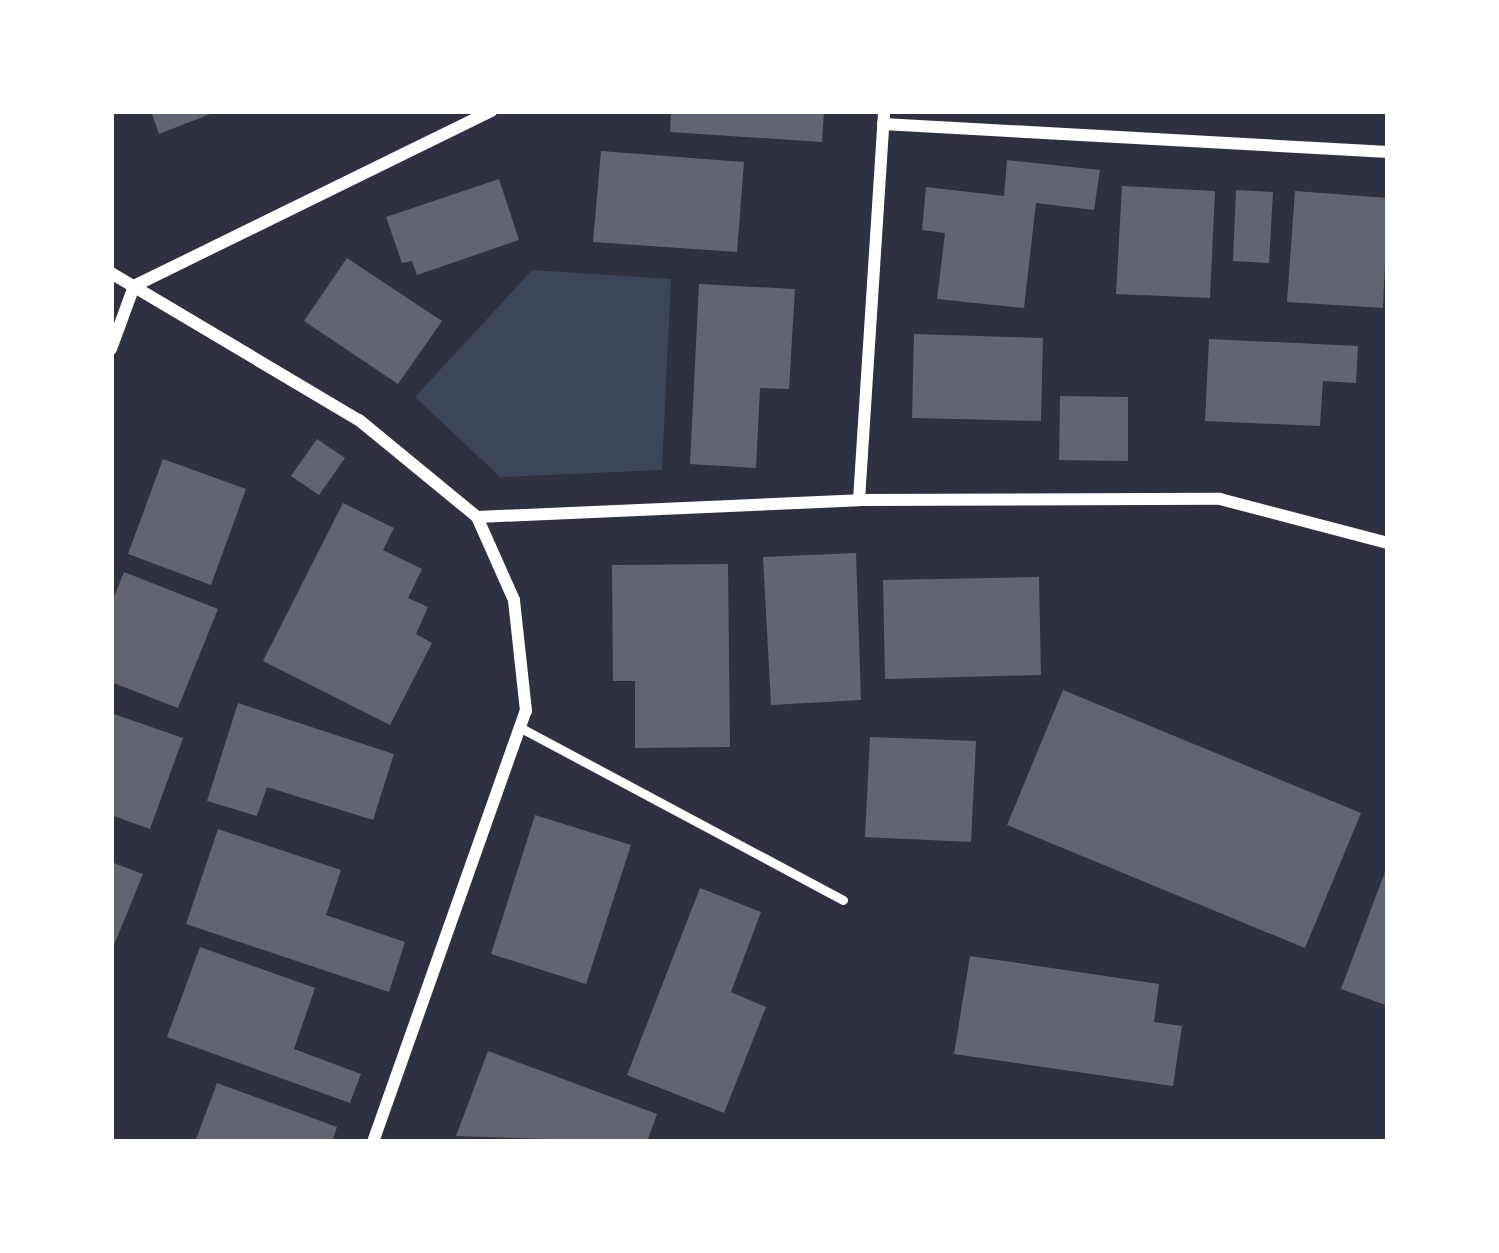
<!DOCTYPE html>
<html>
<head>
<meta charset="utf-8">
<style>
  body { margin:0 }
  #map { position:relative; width:1499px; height:1253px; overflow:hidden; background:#2d3142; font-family:Jost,sans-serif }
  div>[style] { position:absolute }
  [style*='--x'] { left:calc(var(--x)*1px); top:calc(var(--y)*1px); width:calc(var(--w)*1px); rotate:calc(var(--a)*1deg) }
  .green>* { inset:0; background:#3c4559 }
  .building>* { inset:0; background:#626471 }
  .service>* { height:9px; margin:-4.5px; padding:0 4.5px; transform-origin:4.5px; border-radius:4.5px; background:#fff }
  .minor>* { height:12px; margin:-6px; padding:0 6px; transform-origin:6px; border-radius:6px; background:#fff }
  span { translate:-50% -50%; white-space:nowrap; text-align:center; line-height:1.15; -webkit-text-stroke:10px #fff; paint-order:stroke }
  .frame { position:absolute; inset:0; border:114px solid #fff; pointer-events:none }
</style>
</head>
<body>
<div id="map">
  <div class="green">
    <i style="clip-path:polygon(532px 270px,671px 279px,662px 470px,500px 477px,415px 397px)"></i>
  </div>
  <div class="building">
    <i style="clip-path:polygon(151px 111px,218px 111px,159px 134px)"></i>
    <i style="clip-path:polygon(671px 111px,824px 111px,822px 142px,670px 132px)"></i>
    <i style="clip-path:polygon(601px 151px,744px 162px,737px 252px,593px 242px)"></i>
    <i style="clip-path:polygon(1007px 160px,1100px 170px,1094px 210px,1036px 203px,1024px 308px,937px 299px,945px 233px,922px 230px,926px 187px,1004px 196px)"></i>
    <i style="clip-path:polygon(499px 179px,519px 240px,417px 275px,412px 261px,402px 263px,386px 217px)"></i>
    <i style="clip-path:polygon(1122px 186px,1215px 191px,1210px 298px,1116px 294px)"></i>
    <i style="clip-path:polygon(1236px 190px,1273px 192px,1269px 263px,1233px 261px)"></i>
    <i style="clip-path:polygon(1295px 191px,1388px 198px,1383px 308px,1287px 302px)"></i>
    <i style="clip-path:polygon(347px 258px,442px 321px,398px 384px,304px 321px)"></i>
    <i style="clip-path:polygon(699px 284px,795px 289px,789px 389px,760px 388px,756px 468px,690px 464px)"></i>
    <i style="clip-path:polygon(914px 334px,1043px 338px,1041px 421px,912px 418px)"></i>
    <i style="clip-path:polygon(1209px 339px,1358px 346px,1356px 383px,1323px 381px,1320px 426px,1205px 421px)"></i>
    <i style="clip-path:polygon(1060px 396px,1128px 397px,1128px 461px,1059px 460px)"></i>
    <i style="clip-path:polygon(317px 439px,345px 458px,319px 495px,291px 476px)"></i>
    <i style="clip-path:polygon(163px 459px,246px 489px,211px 585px,128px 554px)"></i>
    <i style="clip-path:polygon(343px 503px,394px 528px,383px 550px,422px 569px,408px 598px,428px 607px,416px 634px,432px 643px,390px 725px,263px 661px)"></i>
    <i style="clip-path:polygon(856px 553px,861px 700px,771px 705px,763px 557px)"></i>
    <i style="clip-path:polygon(728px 564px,730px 747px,635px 748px,635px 681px,613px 681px,612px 565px)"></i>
    <i style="clip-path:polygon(124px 572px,218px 609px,178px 708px,111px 682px,111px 604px)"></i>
    <i style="clip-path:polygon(1039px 577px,1041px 675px,885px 679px,883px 580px)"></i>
    <i style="clip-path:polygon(1063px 690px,1361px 813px,1305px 948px,1007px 825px)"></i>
    <i style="clip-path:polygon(238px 703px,394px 754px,373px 820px,267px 787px,257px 816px,207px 801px)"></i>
    <i style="clip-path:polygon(111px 713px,183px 738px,150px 829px,111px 815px)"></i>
    <i style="clip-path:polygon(870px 737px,976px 741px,971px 842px,865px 837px)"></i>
    <i style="clip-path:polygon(535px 815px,631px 845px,586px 984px,491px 954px)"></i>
    <i style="clip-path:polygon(218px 829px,341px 870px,326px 915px,405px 942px,389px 992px,186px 924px)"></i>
    <i style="clip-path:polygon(111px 862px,143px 874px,114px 945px,111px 944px)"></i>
    <i style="clip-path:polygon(1388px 864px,1388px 1006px,1341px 989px)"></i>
    <i style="clip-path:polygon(700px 888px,761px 912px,731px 992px,766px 1007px,724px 1113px,627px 1075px)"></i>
    <i style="clip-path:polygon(200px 947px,315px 988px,294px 1049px,361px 1074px,350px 1103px,167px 1037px)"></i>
    <i style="clip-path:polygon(970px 956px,1159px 984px,1154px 1022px,1182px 1026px,1173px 1086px,954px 1054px)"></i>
    <i style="clip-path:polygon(488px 1051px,657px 1114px,647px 1142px,456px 1136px)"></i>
    <i style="clip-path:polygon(217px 1083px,337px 1127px,332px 1142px,195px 1142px)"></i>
  </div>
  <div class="service">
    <i style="--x:521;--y:728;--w:365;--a:28.1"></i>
  </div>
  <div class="minor">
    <i style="--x:883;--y:124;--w:506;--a:3.17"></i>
    <i style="--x:111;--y:273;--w:288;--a:30.7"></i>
    <i style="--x:359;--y:420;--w:153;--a:39.4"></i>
    <i style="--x:477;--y:517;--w:382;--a:-2.5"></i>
    <i style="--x:859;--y:500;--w:361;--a:-0.2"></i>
    <i style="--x:1220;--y:499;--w:174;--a:14.7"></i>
    <i style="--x:111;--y:349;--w:67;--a:-69.9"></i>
    <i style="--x:134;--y:286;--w:398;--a:-26.1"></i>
    <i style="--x:859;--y:500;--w:390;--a:-86.3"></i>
    <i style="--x:373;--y:1142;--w:457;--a:-70.5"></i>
    <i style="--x:526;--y:711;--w:112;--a:-96.2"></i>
    <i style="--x:514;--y:600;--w:91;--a:-114"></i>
  </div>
  <div class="frame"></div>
</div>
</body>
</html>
